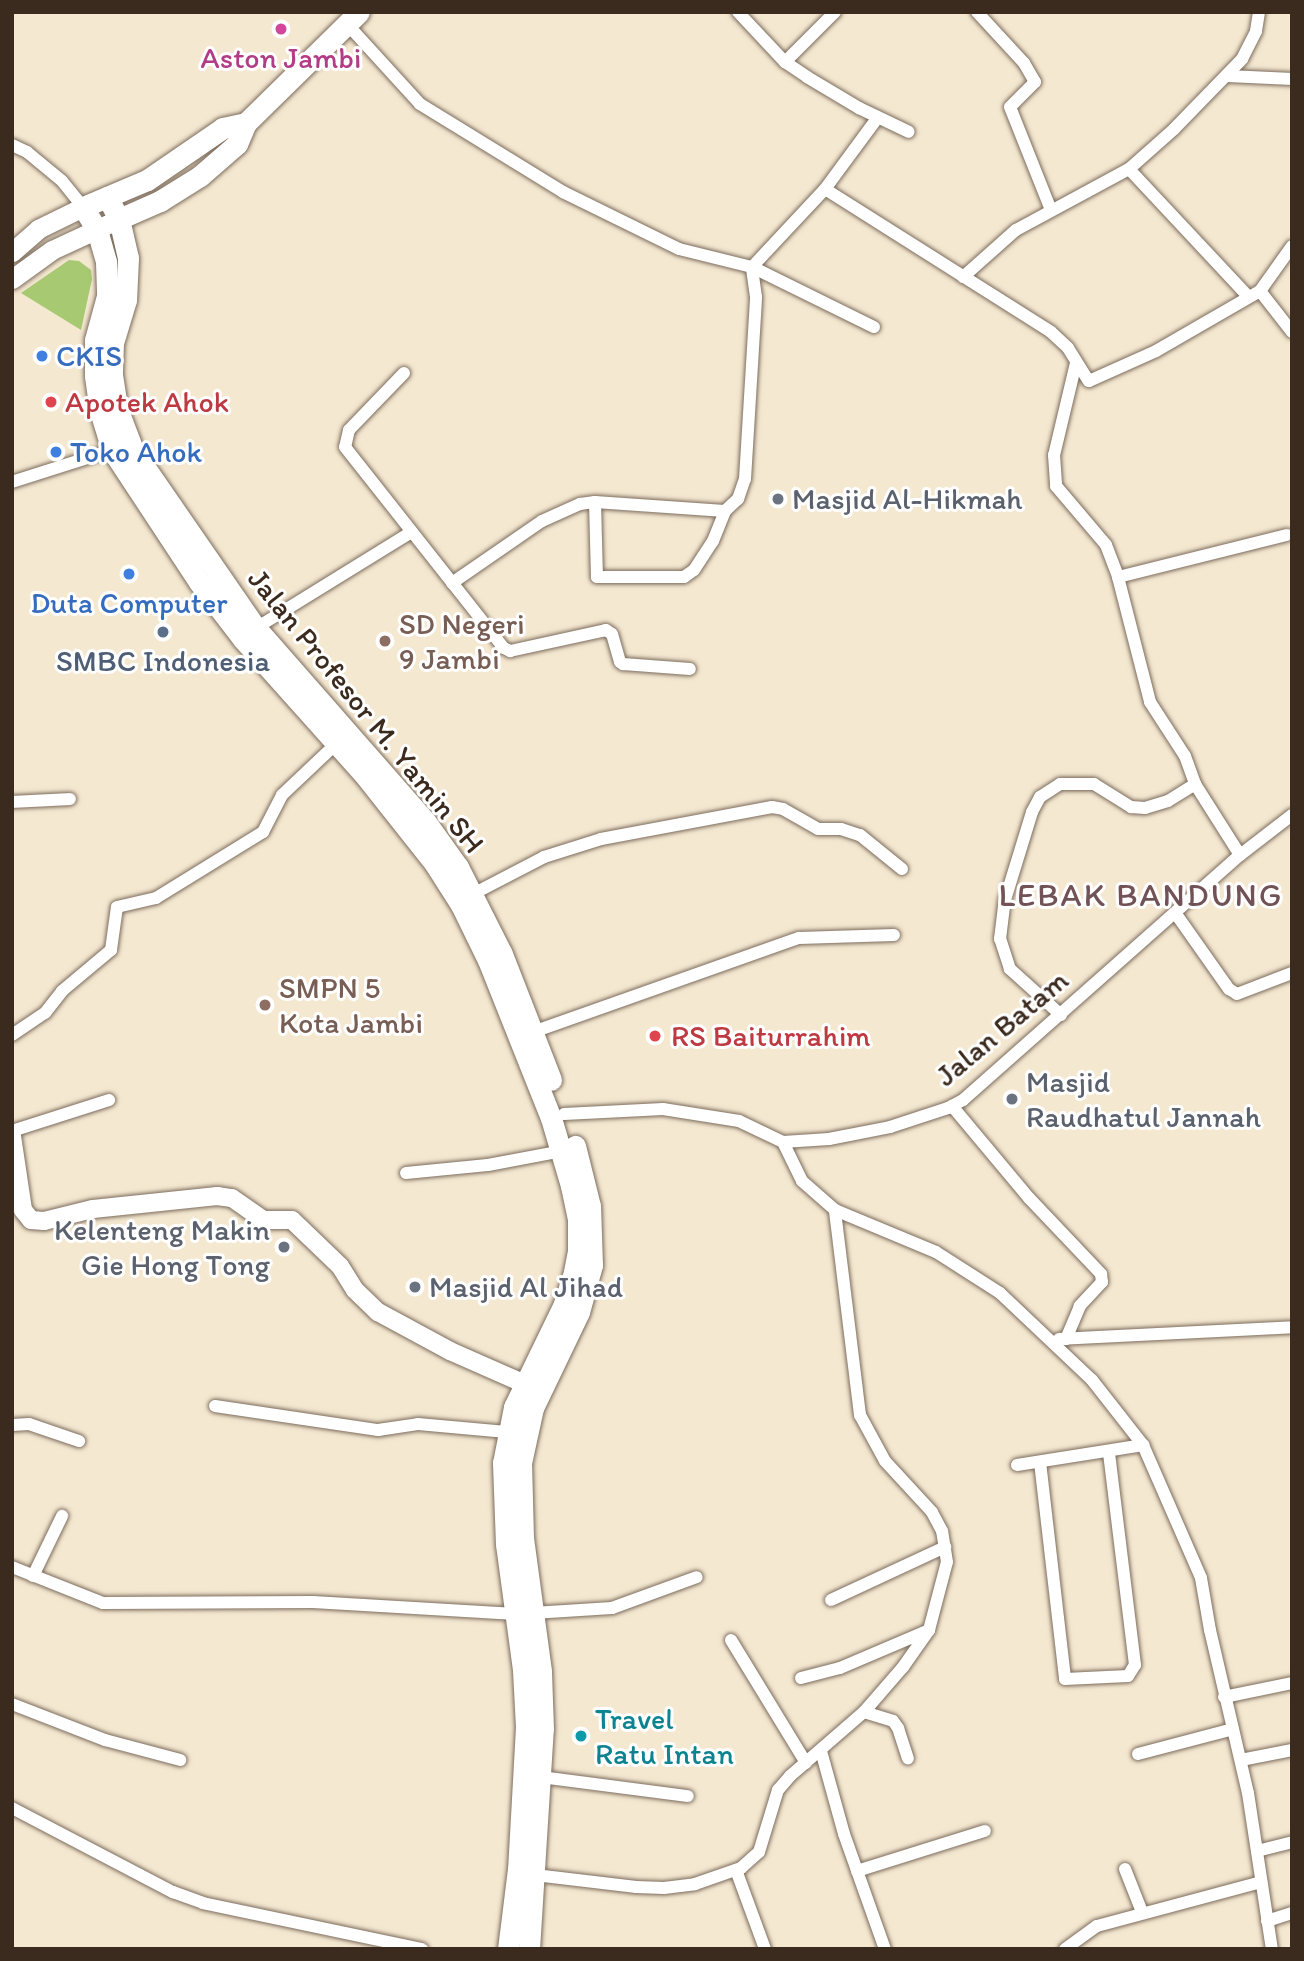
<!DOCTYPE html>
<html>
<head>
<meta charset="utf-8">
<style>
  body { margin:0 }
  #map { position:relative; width:1304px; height:1961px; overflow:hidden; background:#f5e8d1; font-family:Itim,sans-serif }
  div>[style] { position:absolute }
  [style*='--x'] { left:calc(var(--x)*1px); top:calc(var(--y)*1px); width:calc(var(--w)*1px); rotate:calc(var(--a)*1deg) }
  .green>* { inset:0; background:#a6c972 }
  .roads { filter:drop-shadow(0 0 2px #7c6c5d) drop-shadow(0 0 2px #7c6c5d) }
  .street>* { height:12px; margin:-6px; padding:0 6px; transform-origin:6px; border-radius:6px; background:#fff }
  .secondary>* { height:18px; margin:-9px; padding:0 9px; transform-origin:9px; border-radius:9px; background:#fff }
  .primary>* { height:19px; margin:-9.5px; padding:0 9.5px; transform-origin:9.5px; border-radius:9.5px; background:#fff }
  .highway>* { height:21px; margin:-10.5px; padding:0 10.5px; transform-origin:10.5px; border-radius:10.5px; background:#fff }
  .dots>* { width:19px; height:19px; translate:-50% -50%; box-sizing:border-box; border:4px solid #fff; border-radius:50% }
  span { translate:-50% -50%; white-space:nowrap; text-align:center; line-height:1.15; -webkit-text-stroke:6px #fff; paint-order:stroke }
  .hotel-label { font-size:30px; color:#b23c85 }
  .shop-label { font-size:30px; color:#366cbe }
  .left { translate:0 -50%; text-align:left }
  .health-label { font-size:30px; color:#be3a42 }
  .worship-label { font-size:30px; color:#5b616d }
  .right { translate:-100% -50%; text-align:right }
  .education-label { font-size:30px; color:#785e54 }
  .service-label { font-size:30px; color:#4e5e75 }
  .street-label { font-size:30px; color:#3b2a1e }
  .culture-label { font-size:30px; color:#0d838f }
  .quarter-label { font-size:33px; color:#715256; letter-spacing:2px }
  .frame { position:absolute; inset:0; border:14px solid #3b2a1e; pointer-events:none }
</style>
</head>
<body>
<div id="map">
  <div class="green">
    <i style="clip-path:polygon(69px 260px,79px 261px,91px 270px,92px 279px,81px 330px,21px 293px)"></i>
  </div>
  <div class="roads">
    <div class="street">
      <i style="--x:738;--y:12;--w:69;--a:46.8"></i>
      <i style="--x:785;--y:62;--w:27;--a:34"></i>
      <i style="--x:807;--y:77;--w:61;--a:30.8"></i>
      <i style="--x:859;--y:108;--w:55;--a:25.6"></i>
      <i style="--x:977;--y:12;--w:69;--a:47.3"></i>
      <i style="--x:1024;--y:63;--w:22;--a:60"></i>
      <i style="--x:1035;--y:82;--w:35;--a:135"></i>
      <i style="--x:1010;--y:107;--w:111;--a:68.3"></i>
      <i style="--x:347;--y:24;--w:108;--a:47.6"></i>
      <i style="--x:420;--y:104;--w:168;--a:31.6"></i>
      <i style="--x:563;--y:192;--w:129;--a:26.2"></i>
      <i style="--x:679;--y:249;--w:75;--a:13.9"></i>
      <i style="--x:752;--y:267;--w:136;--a:26.2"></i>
      <i style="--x:785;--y:62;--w:71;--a:-45"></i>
      <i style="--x:1228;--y:76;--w:64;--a:2.7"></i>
      <i style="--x:12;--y:145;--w:17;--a:25"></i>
      <i style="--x:27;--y:152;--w:45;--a:39.6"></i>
      <i style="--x:62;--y:181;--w:33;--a:51"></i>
      <i style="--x:1129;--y:169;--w:174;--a:46.9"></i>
      <i style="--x:825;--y:189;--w:267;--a:32.3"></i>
      <i style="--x:1051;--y:332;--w:23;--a:43"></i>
      <i style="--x:1068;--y:348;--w:39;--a:58"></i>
      <i style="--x:1089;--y:381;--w:73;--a:-24.1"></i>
      <i style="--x:1156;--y:351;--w:120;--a:-30"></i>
      <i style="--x:1260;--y:291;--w:55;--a:-54.6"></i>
      <i style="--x:963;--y:277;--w:71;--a:-41.6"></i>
      <i style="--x:1016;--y:230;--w:128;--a:-28.4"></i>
      <i style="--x:1129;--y:169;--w:60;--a:-41.6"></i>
      <i style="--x:1174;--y:129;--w:98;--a:-45.8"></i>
      <i style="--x:1242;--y:59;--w:31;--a:-63"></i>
      <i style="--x:1256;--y:31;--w:19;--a:-81"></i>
      <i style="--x:1260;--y:291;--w:52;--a:52"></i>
      <i style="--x:1076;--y:363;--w:95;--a:103.4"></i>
      <i style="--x:1054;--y:455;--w:31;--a:86"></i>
      <i style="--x:1056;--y:486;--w:77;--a:49.7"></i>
      <i style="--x:1106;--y:545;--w:34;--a:69"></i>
      <i style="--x:1118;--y:577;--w:129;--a:75.6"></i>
      <i style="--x:1150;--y:702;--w:64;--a:57.1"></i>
      <i style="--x:1185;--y:756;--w:30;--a:70"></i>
      <i style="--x:1195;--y:784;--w:84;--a:57.6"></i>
      <i style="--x:404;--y:373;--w:79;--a:134"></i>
      <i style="--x:349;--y:430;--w:17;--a:103"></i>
      <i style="--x:345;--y:447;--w:256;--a:51.7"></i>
      <i style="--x:504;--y:648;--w:7;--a:27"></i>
      <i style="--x:510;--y:651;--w:98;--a:-12.3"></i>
      <i style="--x:606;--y:630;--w:7;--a:34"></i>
      <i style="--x:612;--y:634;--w:29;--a:74"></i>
      <i style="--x:620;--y:662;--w:4;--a:34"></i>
      <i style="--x:623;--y:664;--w:67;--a:4.3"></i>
      <i style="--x:12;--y:482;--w:105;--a:-17.7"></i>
      <i style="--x:595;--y:502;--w:75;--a:88.5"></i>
      <i style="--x:597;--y:577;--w:87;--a:0"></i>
      <i style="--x:684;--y:577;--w:12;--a:-35"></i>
      <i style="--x:694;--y:570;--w:35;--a:-57"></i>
      <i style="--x:713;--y:541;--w:32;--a:-68"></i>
      <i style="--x:725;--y:511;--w:18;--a:-43"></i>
      <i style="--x:738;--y:499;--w:21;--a:-71"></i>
      <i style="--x:745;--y:479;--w:182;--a:-86.5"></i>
      <i style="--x:756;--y:297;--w:30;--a:-98"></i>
      <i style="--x:752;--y:267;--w:107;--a:-46.9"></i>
      <i style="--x:825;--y:189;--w:89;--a:-53.6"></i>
      <i style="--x:1118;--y:577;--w:174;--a:-14"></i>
      <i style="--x:452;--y:583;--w:109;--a:-34.6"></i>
      <i style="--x:542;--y:521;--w:42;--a:-24.1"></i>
      <i style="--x:580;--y:504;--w:15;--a:-8"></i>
      <i style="--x:595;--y:502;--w:130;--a:4"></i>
      <i style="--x:256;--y:628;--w:181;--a:-31.7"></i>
      <i style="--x:12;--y:802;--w:58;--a:-3"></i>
      <i style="--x:473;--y:894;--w:80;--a:-27.5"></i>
      <i style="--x:544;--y:857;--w:60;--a:-17.5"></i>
      <i style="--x:601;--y:839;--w:174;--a:-10.6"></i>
      <i style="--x:772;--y:807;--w:11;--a:10"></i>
      <i style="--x:783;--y:809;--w:40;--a:29.7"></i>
      <i style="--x:818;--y:829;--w:23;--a:0"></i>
      <i style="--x:841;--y:829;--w:20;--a:18"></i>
      <i style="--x:860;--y:835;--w:54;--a:39"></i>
      <i style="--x:1176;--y:914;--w:92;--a:54.8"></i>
      <i style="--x:1229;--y:989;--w:9;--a:32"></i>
      <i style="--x:1237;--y:994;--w:59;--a:-20.9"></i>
      <i style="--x:1061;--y:1015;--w:69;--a:-138"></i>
      <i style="--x:1010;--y:969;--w:32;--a:-108"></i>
      <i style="--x:1000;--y:939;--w:39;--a:-83"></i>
      <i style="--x:1005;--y:900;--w:92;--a:-72.9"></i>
      <i style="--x:1032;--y:812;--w:17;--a:-62"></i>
      <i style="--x:1040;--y:797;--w:24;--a:-33"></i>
      <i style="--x:1060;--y:784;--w:34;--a:0"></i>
      <i style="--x:1094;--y:784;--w:44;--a:31.9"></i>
      <i style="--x:1131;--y:807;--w:14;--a:4"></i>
      <i style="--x:1145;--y:808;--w:24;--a:-17"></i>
      <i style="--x:1168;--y:801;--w:32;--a:-32"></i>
      <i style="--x:533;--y:1032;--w:282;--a:-19.5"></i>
      <i style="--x:799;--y:938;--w:95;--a:-1.8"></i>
      <i style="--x:12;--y:1035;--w:40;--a:-34"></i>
      <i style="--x:45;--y:1013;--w:28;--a:-52"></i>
      <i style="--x:62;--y:991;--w:64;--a:-39.9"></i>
      <i style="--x:111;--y:950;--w:43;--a:-82.1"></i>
      <i style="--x:117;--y:907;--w:40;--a:-13"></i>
      <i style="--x:156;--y:898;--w:126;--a:-31.7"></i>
      <i style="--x:263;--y:832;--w:42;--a:-62.8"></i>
      <i style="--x:282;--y:795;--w:76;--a:-43.4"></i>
      <i style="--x:952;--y:1106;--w:120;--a:50.1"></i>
      <i style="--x:1029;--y:1198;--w:105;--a:46.5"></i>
      <i style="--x:1101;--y:1274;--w:8;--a:83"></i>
      <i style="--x:1102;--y:1282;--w:33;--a:133"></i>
      <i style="--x:1080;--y:1306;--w:36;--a:113"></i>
      <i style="--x:564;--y:1114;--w:99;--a:-2.9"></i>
      <i style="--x:663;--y:1109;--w:77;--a:9"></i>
      <i style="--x:739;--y:1121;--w:49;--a:25.5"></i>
      <i style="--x:783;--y:1142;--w:46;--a:-3.7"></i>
      <i style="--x:829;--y:1139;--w:62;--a:-11.1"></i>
      <i style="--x:890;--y:1127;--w:61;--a:-18.1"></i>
      <i style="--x:948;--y:1108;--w:17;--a:-28"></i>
      <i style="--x:963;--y:1100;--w:370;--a:-41.5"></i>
      <i style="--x:1240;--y:855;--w:66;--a:-37.6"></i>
      <i style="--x:12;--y:1131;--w:102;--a:-17.7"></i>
      <i style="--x:783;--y:1142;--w:43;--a:64"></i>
      <i style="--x:802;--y:1181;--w:44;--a:41.3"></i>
      <i style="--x:835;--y:1210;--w:109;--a:22.6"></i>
      <i style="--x:936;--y:1252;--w:76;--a:32.6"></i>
      <i style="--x:1000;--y:1293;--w:127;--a:43.4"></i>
      <i style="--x:1092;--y:1380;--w:83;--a:51.9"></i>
      <i style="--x:1143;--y:1445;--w:145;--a:66.4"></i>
      <i style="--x:1201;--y:1578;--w:53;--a:80.2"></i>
      <i style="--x:1210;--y:1630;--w:167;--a:76.9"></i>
      <i style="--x:1248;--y:1793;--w:158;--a:81.3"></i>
      <i style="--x:406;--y:1173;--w:82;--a:-5.6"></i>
      <i style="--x:488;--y:1165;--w:75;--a:-10.7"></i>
      <i style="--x:1059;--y:1339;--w:233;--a:-2.9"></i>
      <i style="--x:215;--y:1406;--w:165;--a:8.4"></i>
      <i style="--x:378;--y:1430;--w:40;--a:-8.5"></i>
      <i style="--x:418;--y:1424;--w:89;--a:5.1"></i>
      <i style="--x:12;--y:1425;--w:17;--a:-3"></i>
      <i style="--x:29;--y:1424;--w:53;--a:18.8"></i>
      <i style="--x:1040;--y:1462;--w:218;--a:83.4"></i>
      <i style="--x:1065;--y:1679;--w:63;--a:-2.7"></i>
      <i style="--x:1128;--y:1676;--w:13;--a:-58"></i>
      <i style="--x:1135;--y:1665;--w:215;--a:-97"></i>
      <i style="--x:1017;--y:1465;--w:128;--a:-9"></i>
      <i style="--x:12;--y:1567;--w:98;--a:21.6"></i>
      <i style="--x:103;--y:1603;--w:210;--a:-0.3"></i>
      <i style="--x:313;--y:1602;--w:203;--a:3.4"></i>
      <i style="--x:33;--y:1576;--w:67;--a:-64.2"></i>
      <i style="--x:831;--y:1600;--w:126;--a:-24.9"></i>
      <i style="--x:533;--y:1613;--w:79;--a:-3.6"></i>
      <i style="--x:612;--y:1608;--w:90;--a:-20"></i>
      <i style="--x:731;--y:1640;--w:144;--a:58.6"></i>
      <i style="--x:801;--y:1678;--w:40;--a:-14.4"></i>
      <i style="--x:840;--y:1668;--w:97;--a:-23.1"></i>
      <i style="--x:1224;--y:1697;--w:69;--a:-11.6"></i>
      <i style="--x:12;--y:1704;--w:100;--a:21.2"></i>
      <i style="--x:105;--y:1740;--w:78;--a:14.9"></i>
      <i style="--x:864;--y:1712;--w:30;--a:17"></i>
      <i style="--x:893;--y:1721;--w:9;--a:54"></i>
      <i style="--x:898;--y:1728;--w:32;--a:72"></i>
      <i style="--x:821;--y:1751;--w:86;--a:74.5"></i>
      <i style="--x:844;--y:1834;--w:122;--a:70.4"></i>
      <i style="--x:1138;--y:1754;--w:98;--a:-14.7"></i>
      <i style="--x:1241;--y:1760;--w:52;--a:-11.1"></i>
      <i style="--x:541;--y:1777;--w:148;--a:7.4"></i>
      <i style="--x:12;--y:1808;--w:182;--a:27.6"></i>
      <i style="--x:173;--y:1892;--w:32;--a:20"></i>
      <i style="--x:203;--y:1903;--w:224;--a:11.9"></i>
      <i style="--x:1257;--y:1851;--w:36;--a:-14"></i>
      <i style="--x:1125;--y:1869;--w:46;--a:68.4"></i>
      <i style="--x:736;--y:1870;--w:84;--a:69.8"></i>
      <i style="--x:857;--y:1871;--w:134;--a:-17.4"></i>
      <i style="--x:535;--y:1875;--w:102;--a:6.8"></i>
      <i style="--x:636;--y:1887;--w:28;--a:2"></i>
      <i style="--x:664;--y:1888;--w:31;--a:-7"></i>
      <i style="--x:695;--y:1884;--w:49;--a:-19.2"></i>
      <i style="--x:741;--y:1868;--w:24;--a:-42"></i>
      <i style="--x:759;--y:1852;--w:65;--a:-73"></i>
      <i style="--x:778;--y:1790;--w:18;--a:-49"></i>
      <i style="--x:790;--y:1776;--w:98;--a:-40.9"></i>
      <i style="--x:864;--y:1712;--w:60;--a:-49.1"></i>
      <i style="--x:903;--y:1667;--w:45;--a:-54.9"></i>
      <i style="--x:929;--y:1630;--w:70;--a:-75.2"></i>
      <i style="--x:947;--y:1562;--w:31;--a:-99"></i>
      <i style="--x:942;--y:1531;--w:21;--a:-118"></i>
      <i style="--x:932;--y:1512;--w:69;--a:-132.7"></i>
      <i style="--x:885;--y:1461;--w:52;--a:-118.5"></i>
      <i style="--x:860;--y:1415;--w:207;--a:-97"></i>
      <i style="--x:1267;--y:1921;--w:26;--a:-18"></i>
      <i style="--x:1065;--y:1949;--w:39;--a:-36"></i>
      <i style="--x:1097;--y:1926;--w:170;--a:-15"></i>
    </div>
    <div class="secondary">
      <i style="--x:12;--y:1136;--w:75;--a:81.5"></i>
      <i style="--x:23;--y:1210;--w:13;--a:51"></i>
      <i style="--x:31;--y:1220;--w:13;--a:4"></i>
      <i style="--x:44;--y:1221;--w:50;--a:-13.8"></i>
      <i style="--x:93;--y:1209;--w:125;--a:-6"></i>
      <i style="--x:217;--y:1196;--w:15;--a:8"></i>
      <i style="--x:232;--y:1198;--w:39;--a:35"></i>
      <i style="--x:264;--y:1220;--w:28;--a:0"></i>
      <i style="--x:292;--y:1220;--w:66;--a:43.8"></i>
      <i style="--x:340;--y:1266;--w:28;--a:58"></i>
      <i style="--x:355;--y:1290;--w:32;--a:44"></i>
      <i style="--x:378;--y:1312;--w:82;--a:28.4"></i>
      <i style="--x:450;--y:1351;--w:80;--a:23.7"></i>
    </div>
    <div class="primary">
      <i style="--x:12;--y:252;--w:35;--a:-41"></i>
      <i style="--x:38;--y:229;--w:50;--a:-26.1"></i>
      <i style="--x:12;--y:279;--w:49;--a:-35.9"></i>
      <i style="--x:52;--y:250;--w:74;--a:-24.8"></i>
    </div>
    <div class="highway">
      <i style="--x:246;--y:123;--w:24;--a:168"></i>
      <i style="--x:223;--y:128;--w:92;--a:145.6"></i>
      <i style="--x:147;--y:180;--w:69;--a:157.1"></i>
      <i style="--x:83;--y:207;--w:27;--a:59"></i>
      <i style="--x:97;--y:230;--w:33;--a:74"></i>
      <i style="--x:106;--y:262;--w:34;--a:88"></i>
      <i style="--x:107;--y:296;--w:46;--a:105.3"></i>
      <i style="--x:95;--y:340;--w:36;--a:90"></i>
      <i style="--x:95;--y:376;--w:35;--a:82"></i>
      <i style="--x:100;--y:411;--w:41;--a:72.9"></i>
      <i style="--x:112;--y:450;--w:158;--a:56.6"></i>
      <i style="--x:199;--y:582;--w:72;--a:52.3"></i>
      <i style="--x:243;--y:639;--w:180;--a:48.2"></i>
      <i style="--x:363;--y:773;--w:116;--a:51.6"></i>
      <i style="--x:435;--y:864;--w:49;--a:57.6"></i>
      <i style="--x:461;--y:905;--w:61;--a:63.9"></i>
      <i style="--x:488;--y:960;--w:170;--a:68.3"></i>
      <i style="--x:551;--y:1118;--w:71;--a:73.6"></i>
      <i style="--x:571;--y:1186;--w:35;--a:78"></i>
      <i style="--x:578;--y:1220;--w:31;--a:90"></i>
      <i style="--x:578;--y:1251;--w:25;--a:101"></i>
      <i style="--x:573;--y:1276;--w:29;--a:108"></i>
      <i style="--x:564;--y:1304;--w:114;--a:115.9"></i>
      <i style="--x:514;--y:1407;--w:57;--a:101.1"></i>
      <i style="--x:503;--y:1463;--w:81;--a:87.9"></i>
      <i style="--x:506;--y:1544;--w:127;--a:82.3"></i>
      <i style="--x:523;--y:1670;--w:57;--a:87"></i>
      <i style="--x:526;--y:1727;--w:142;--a:93.2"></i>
      <i style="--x:518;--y:1869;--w:81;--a:97.1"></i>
      <i style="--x:107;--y:197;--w:25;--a:61"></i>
      <i style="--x:119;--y:219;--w:40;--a:77"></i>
      <i style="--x:128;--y:258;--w:42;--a:92.7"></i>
      <i style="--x:126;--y:300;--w:45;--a:106.8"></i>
      <i style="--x:113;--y:343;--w:32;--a:92"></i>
      <i style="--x:112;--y:375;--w:33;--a:81"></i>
      <i style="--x:117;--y:408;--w:45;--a:69.1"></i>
      <i style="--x:133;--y:450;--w:216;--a:55.4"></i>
      <i style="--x:256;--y:628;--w:257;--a:48.8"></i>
      <i style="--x:425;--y:821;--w:57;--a:54.3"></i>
      <i style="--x:458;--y:867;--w:97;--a:63.2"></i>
      <i style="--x:502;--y:954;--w:135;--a:68.7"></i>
      <i style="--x:119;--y:219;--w:45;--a:-23.7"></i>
      <i style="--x:160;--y:201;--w:47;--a:-32"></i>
      <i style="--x:200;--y:176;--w:49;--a:-40.9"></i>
      <i style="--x:237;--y:144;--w:23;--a:-67"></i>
      <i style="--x:246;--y:123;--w:158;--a:-44.5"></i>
      <i style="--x:529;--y:1949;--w:220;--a:-86.4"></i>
      <i style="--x:543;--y:1729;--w:58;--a:-92"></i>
      <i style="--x:541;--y:1671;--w:134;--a:-97.7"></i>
      <i style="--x:523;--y:1538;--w:75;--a:-91.5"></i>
      <i style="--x:521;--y:1463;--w:56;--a:-77.7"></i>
      <i style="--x:533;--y:1408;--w:106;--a:-64.4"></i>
      <i style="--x:579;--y:1312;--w:49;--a:-74.5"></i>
      <i style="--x:592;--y:1265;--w:59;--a:-91.9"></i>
      <i style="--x:590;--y:1206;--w:62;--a:-104"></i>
    </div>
  </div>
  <div class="dots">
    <i style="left:281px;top:29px;background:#d1479c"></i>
    <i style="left:42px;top:356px;background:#3f7fe0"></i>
    <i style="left:51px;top:402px;background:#e0444e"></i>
    <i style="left:56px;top:452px;background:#3f7fe0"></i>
    <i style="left:778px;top:499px;background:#6b7280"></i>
    <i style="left:129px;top:574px;background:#3f7fe0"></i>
    <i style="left:163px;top:632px;background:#5c6f8a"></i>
    <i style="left:385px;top:641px;background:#8d6e63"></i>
    <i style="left:265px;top:1005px;background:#8d6e63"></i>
    <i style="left:655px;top:1036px;background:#e0444e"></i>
    <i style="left:1012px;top:1099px;background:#6b7280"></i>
    <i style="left:284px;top:1247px;background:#6b7280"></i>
    <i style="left:415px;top:1287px;background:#6b7280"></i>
    <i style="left:581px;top:1736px;background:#0f9aa8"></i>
  </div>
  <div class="hotel-label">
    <span style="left:281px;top:58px">Aston Jambi</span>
  </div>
  <div class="shop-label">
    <span class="left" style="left:56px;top:356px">CKIS</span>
    <span class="left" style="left:70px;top:452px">Toko Ahok</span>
    <span style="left:129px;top:603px">Duta Computer</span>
  </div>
  <div class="health-label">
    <span class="left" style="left:65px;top:402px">Apotek Ahok</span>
    <span class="left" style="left:671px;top:1036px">RS Baiturrahim</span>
  </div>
  <div class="worship-label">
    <span class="left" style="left:792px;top:499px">Masjid Al-Hikmah</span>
    <span class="left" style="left:1026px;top:1099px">Masjid<br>Raudhatul Jannah</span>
    <span class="right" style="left:270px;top:1247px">Kelenteng Makin<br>Gie Hong Tong</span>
    <span class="left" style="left:429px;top:1287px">Masjid Al Jihad</span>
  </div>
  <div class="education-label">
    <span class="left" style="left:399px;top:641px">SD Negeri<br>9 Jambi</span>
    <span class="left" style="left:279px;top:1005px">SMPN 5<br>Kota Jambi</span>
  </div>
  <div class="service-label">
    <span style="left:163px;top:661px">SMBC Indonesia</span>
  </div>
  <div class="street-label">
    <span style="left:366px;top:711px;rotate:51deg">Jalan Profesor M. Yamin SH</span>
    <span style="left:1002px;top:1028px;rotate:-40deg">Jalan Batam</span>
  </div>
  <div class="culture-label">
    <span class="left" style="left:595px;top:1736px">Travel<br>Ratu Intan</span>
  </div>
  <div class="quarter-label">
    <span style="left:1141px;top:895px">LEBAK BANDUNG</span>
  </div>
  <div class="frame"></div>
</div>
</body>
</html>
